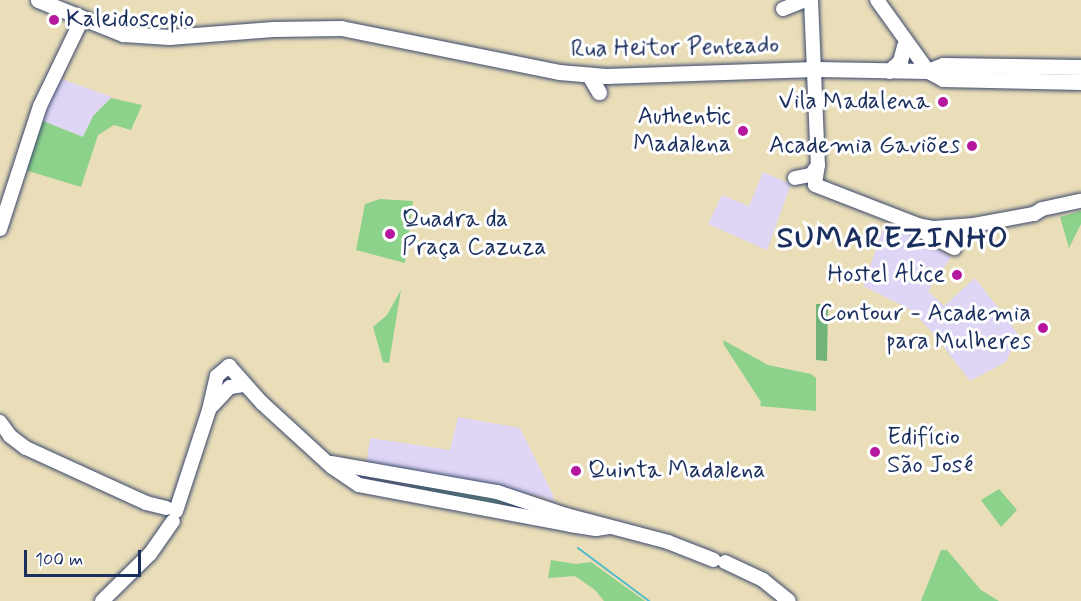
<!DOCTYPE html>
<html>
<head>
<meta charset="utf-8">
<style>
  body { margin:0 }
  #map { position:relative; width:1081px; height:601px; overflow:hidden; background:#eadeb9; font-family:Mynerve,sans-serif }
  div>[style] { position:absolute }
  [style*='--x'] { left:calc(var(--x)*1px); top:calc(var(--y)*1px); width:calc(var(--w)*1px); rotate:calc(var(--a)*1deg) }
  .built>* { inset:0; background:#dfd5f5 }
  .green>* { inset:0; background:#8dd28b }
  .forest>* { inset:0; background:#72b477 }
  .stream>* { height:2px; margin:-1px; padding:0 1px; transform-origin:1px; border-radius:1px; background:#4fbcca }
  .roads { filter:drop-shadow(0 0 2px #3a496c) drop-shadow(0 0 2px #3a496c) }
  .secondary>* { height:14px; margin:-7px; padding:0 7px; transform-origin:7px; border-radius:7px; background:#fff }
  .primary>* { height:15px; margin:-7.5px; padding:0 7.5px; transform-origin:7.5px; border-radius:7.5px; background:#fff }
  .dots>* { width:16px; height:16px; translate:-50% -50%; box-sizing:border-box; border:3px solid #fff; border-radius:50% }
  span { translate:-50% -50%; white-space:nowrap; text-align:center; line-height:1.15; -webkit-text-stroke:6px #fff; paint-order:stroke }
  .poi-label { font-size:24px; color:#1b2f5e }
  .left { translate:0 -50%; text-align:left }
  .right { translate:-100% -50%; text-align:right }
  .street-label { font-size:24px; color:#1b2f5e }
  .district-label { font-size:30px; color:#1b2f5e; font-weight:700; letter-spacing:1.5px }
  .scale { position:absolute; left:24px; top:550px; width:117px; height:27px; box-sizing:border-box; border:3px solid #1b2f5e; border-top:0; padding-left:8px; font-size:18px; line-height:21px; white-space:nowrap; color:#1b2f5e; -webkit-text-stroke:4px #fff; paint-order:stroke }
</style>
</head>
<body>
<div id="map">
  <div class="built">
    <i style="clip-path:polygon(59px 78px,112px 97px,93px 116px,83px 137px,43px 121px)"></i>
    <i style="clip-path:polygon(763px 172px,791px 184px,767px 250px,708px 224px,722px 195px,749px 206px)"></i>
    <i style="clip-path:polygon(885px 224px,916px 237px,951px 257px,928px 291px,944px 306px,975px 278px,1018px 334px,1006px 362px,970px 381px,933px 333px,911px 310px,863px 286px)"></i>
    <i style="clip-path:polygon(458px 417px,520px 428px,553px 495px,554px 504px,550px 499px,509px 489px,366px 466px,370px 438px,450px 450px)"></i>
  </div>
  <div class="green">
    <i style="clip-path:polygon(111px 98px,142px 105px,131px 130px,114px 125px,98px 135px,81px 187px,25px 170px,43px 121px,83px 137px,93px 116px)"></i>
    <i style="clip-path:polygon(380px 199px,413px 201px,405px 263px,356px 250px,365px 204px)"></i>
    <i style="clip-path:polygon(1081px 211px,1081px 224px,1069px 248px,1060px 217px)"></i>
    <i style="clip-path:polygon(401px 290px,389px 363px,383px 362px,373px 327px,387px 315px)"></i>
    <i style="clip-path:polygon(723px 340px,768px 365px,811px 374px,816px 378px,816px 411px,760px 406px,761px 402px,724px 345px)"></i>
    <i style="clip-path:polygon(411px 481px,442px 484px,545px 512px,410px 490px)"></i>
    <i style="clip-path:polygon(999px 489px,1017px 510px,1001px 527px,981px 500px)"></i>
    <i style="clip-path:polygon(941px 550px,947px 550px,981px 590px,999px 601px,921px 601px)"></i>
    <i style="clip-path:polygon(551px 560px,576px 564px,591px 562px,645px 601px,604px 601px,595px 590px,575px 576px,548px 578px)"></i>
  </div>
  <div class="forest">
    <i style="clip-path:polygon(816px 304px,828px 304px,827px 361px,816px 360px)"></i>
  </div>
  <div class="stream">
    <i style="--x:578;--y:548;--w:89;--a:36.7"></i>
  </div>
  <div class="roads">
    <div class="secondary">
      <i style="--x:811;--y:0;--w:165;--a:87.6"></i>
      <i style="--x:818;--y:165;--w:20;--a:99"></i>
      <i style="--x:815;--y:185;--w:110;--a:21.2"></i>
      <i style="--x:918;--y:225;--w:16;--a:11"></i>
      <i style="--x:934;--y:228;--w:40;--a:-4.3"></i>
      <i style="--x:974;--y:225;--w:61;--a:-10.4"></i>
      <i style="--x:1034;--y:214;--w:9;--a:-32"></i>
      <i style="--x:1042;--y:209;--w:40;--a:-12"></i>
      <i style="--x:877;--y:0;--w:87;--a:54.3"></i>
      <i style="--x:783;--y:9;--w:24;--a:-22"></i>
      <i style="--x:795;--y:178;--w:16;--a:-11"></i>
      <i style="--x:811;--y:175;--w:12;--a:-55"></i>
      <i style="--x:0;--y:229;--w:129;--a:-72"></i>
      <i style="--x:40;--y:106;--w:97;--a:-64.2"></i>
      <i style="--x:918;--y:229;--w:41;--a:27.8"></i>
      <i style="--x:212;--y:406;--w:26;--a:-47"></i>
      <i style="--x:230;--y:387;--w:15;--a:-8"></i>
      <i style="--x:0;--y:422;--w:17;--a:54"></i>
      <i style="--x:10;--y:436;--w:20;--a:37"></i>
      <i style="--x:26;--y:448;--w:132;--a:24.6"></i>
      <i style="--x:146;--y:503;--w:21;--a:14"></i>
      <i style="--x:331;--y:463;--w:169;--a:9.9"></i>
      <i style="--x:497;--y:492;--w:73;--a:18.4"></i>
      <i style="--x:566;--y:515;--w:106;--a:14.8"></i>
      <i style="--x:668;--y:542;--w:49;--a:21.4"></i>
      <i style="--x:176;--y:511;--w:106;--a:-71.9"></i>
      <i style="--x:209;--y:410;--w:35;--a:-77"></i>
      <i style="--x:217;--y:376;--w:16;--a:-40"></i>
      <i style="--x:229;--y:366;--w:50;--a:48.3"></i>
      <i style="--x:262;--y:403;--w:95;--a:42.4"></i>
      <i style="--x:332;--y:467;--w:32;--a:34"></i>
      <i style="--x:359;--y:485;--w:215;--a:10.7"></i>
      <i style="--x:570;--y:525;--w:26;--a:9"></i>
      <i style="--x:596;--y:529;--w:13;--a:-9"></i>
      <i style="--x:725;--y:562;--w:42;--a:25.3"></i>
      <i style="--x:763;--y:580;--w:33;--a:39"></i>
      <i style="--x:102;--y:601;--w:67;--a:-44.4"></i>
      <i style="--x:150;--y:554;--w:40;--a:-55.1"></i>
    </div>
    <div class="primary">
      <i style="--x:38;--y:0;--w:92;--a:21.8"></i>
      <i style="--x:123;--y:34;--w:46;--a:3.7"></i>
      <i style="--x:169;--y:37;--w:104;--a:-4.4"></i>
      <i style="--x:273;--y:29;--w:68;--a:-0.8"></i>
      <i style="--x:341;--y:28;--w:222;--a:11.4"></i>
      <i style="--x:559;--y:72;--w:47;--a:4.9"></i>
      <i style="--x:606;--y:76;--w:210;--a:-1.9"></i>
      <i style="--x:816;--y:69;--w:112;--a:1"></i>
      <i style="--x:928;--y:71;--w:16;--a:-22"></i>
      <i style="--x:943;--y:65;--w:138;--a:0.8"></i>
      <i style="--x:889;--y:71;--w:15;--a:-42"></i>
      <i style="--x:900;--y:61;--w:16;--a:-75"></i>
      <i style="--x:928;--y:71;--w:17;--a:28"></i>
      <i style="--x:943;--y:79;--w:138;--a:1.2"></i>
      <i style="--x:589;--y:75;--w:20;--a:60"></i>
    </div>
  </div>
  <div class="dots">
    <i style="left:54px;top:20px;background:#b5179e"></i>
    <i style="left:943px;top:102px;background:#b5179e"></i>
    <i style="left:743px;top:131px;background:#b5179e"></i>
    <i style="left:972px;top:146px;background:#b5179e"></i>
    <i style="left:390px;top:234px;background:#b5179e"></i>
    <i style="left:957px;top:275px;background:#b5179e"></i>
    <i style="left:1043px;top:328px;background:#b5179e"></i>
    <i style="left:875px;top:452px;background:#b5179e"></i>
    <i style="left:576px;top:471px;background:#b5179e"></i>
  </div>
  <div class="poi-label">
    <span class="left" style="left:66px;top:20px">Kaleidoscopio</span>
    <span class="right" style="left:930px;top:102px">Vila Madalena</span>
    <span class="right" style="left:731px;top:131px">Authentic<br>Madalena</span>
    <span class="right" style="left:960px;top:146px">Academia Gaviões</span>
    <span class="left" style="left:402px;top:234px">Quadra da<br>Praça Cazuza</span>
    <span class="right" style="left:945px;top:275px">Hostel Alice</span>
    <span class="right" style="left:1031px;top:328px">Contour - Academia<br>para Mulheres</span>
    <span class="left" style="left:887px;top:452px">Edifício<br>São José</span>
    <span class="left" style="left:588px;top:471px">Quinta Madalena</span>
  </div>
  <div class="street-label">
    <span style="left:675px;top:48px;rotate:-1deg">Rua Heitor Penteado</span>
  </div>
  <div class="district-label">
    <span style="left:893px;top:239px">SUMAREZINHO</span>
  </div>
  <div class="scale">100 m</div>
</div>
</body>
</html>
